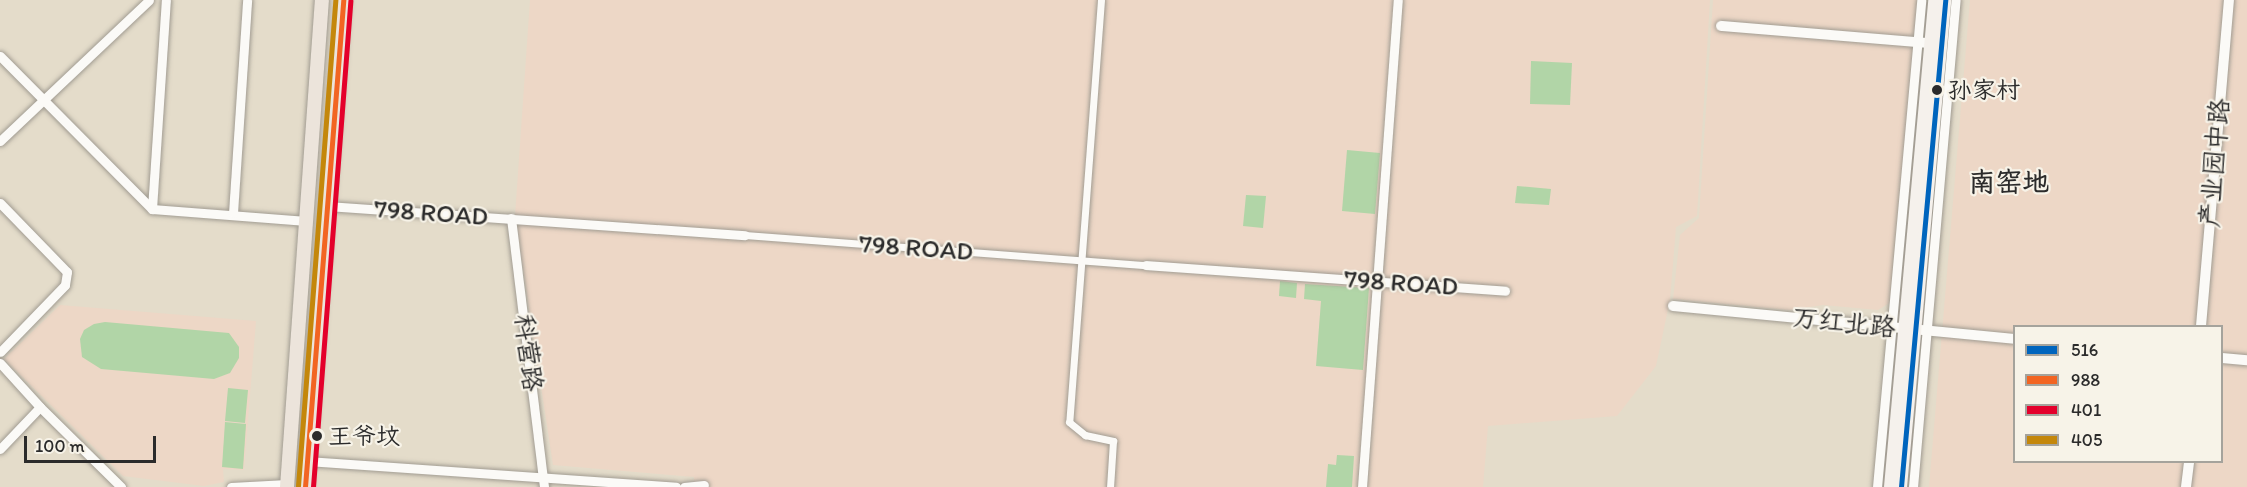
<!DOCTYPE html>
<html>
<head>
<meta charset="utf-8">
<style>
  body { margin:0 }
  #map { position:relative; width:2247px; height:487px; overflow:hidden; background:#e4dcca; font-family:Itim,"LXGW WenKai TC",sans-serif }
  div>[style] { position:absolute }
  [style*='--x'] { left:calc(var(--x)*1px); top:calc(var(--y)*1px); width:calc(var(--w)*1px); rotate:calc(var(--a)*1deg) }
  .built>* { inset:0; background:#edd7c6 }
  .green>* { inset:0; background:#b1d5a7 }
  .roads { filter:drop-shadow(0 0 2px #a19c92) drop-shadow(0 0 2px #a19c92) }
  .pedestrian>* { height:7px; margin:-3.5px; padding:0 3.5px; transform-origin:3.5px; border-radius:3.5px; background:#fbfaf7 }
  .minor>* { height:9px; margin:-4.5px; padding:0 4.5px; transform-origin:4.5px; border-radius:4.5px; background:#fbfaf7 }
  .tertiary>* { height:10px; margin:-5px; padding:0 5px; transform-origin:5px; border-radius:5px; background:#fbfaf7 }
  .secondary>* { height:12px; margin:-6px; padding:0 6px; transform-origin:6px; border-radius:6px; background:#f5f1ec }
  .primary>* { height:14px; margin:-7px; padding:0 7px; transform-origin:7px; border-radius:7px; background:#ece4db }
  .bus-1>* { height:4.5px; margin:-2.25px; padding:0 2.25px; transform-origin:2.25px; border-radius:2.25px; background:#0065bd }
  .bus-2>* { height:4.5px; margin:-2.25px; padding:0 2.25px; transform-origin:2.25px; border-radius:2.25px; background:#f26522 }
  .bus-3>* { height:4.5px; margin:-2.25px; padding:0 2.25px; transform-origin:2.25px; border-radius:2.25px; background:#e4002b }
  .bus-4>* { height:4.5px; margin:-2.25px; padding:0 2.25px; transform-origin:2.25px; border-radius:2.25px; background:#c4870b }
  .dots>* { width:16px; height:16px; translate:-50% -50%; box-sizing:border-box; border:3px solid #f7f3e8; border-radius:50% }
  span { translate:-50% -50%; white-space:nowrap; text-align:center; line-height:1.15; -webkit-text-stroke:4.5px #f7f3e8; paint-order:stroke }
  .bus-label { font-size:24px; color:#2b2b2b }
  .left { translate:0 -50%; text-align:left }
  .street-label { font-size:26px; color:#2b2b2b }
  .neighbourhood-label { font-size:27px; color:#2b2b2b; font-weight:700 }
  .legend { position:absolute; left:2013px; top:325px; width:210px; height:138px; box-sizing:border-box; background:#f7f3e8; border:2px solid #a5a39c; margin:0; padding:8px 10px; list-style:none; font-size:18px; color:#2b2b2b }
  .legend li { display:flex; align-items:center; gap:12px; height:30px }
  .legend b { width:30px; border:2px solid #a5a39c }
  .scale { position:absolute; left:24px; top:436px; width:132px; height:27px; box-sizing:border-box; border:3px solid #2b2b2b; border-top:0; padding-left:8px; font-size:18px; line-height:21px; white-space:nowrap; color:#2b2b2b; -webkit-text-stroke:4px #f7f3e8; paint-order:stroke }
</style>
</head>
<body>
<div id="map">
  <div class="built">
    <i style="clip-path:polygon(530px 0,1710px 0,1697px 216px,1676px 227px,1670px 300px,1656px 366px,1617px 416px,1488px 426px,1483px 487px,694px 487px,694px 477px,553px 465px,515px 216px)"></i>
    <i style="clip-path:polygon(1713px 0,1919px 0,1894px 300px,1878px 310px,1823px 305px,1789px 310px,1673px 299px,1680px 235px,1699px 218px)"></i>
    <i style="clip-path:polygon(evenodd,1970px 0,2247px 0,2247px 487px,1929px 487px,1970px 0,2014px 326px,2222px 326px,2222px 462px,2014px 462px,2014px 326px)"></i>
    <i style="clip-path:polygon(60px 305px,256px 321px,244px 470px,223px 469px,224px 482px,204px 486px,123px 476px,4px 359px)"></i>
  </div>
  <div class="green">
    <i style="clip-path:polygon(1531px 61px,1572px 63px,1570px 105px,1530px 104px)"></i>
    <i style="clip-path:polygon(1347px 150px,1380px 153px,1375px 214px,1342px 211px)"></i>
    <i style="clip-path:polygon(1517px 186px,1551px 189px,1549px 205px,1515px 203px)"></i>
    <i style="clip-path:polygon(1246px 195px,1266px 196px,1263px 228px,1243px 226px)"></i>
    <i style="clip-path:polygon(1280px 281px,1297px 283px,1296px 298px,1279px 296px)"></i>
    <i style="clip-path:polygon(1305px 284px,1369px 288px,1363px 370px,1316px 366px,1321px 301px,1304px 299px)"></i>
    <i style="clip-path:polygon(105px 322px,229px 333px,239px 347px,239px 358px,230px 373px,214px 379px,101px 369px,82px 357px,80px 339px,84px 330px,94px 324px)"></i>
    <i style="clip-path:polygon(228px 388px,248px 390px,245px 423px,225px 421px)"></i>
    <i style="clip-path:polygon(225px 422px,246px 424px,243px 469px,222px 467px)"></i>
    <i style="clip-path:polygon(1337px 455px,1354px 456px,1352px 487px,1326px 487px,1328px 464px,1336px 465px)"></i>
  </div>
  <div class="roads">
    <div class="pedestrian">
      <i style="--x:1101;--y:0;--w:423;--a:94.3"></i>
      <i style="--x:1069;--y:422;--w:21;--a:39"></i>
      <i style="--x:1085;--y:435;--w:29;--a:12"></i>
      <i style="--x:1113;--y:441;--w:46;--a:93.7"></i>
      <i style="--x:745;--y:235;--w:402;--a:4.3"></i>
    </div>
    <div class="minor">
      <i style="--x:0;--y:56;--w:216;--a:45.2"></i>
      <i style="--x:152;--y:209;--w:155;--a:4.4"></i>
      <i style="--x:0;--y:141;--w:205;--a:-43.4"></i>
      <i style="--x:0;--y:203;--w:96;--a:45.8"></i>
      <i style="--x:67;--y:272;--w:13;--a:99"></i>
      <i style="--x:65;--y:285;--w:93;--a:134.1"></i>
      <i style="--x:327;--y:206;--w:419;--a:4"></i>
      <i style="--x:152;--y:209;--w:209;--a:-86.2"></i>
      <i style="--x:233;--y:213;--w:213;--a:-86.2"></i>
      <i style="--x:511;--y:218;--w:271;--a:83"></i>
      <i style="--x:1146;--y:265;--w:360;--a:4.1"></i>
      <i style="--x:0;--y:363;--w:59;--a:47.7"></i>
      <i style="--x:40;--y:407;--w:114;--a:44.6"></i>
      <i style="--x:0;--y:449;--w:58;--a:-46.4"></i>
      <i style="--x:307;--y:461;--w:370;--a:4"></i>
      <i style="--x:231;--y:487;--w:56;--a:-3.1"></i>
      <i style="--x:684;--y:487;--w:20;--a:-6"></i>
      <i style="--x:1362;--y:487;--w:488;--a:-85.8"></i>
      <i style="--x:1877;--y:487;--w:489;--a:-84.8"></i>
      <i style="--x:1913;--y:487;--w:489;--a:-85"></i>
    </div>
    <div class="tertiary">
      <i style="--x:1721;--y:26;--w:210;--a:4.7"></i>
      <i style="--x:1673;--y:306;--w:343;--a:5.5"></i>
      <i style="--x:2201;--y:326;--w:327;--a:-85.1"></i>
      <i style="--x:2222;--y:358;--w:25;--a:5"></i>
      <i style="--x:2186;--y:487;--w:25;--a:-83"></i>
    </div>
    <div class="secondary">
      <i style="--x:1890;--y:487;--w:489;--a:-84.8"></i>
      <i style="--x:1901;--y:487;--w:489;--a:-84.8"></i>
    </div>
    <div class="primary">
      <i style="--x:287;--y:487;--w:488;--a:-85.9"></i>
      <i style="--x:305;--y:487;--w:488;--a:-85.5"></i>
    </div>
  </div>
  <div class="bus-1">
    <i style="--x:1901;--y:487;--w:489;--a:-84.8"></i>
  </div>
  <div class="bus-2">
    <i style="--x:305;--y:487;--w:488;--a:-85.5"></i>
  </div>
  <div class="bus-3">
    <i style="--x:313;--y:487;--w:487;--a:-85.6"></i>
  </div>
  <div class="bus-4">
    <i style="--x:298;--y:486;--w:487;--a:-85.6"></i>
  </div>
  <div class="dots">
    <i style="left:1937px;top:90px;background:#2b2b2b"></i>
    <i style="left:317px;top:436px;background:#2b2b2b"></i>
  </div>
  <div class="bus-label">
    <span class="left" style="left:1948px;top:90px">孙家村</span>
    <span class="left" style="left:328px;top:436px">王爷坟</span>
  </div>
  <div class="street-label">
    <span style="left:2215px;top:163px;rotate:-85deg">产业园中路</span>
    <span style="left:431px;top:213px;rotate:4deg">798 ROAD</span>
    <span style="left:916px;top:248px;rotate:4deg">798 ROAD</span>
    <span style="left:1401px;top:283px;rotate:4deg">798 ROAD</span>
    <span style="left:1844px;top:323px;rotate:6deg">万红北路</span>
    <span style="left:528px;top:353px;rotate:83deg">科营路</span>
  </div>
  <div class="neighbourhood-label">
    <span style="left:2009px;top:182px">南窑地</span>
  </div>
  <ul class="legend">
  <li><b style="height:8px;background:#0065bd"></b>516</li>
  <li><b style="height:8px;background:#f26522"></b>988</li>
  <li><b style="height:8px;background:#e4002b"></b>401</li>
  <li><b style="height:8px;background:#c4870b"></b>405</li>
  </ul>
  <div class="scale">100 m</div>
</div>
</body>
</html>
